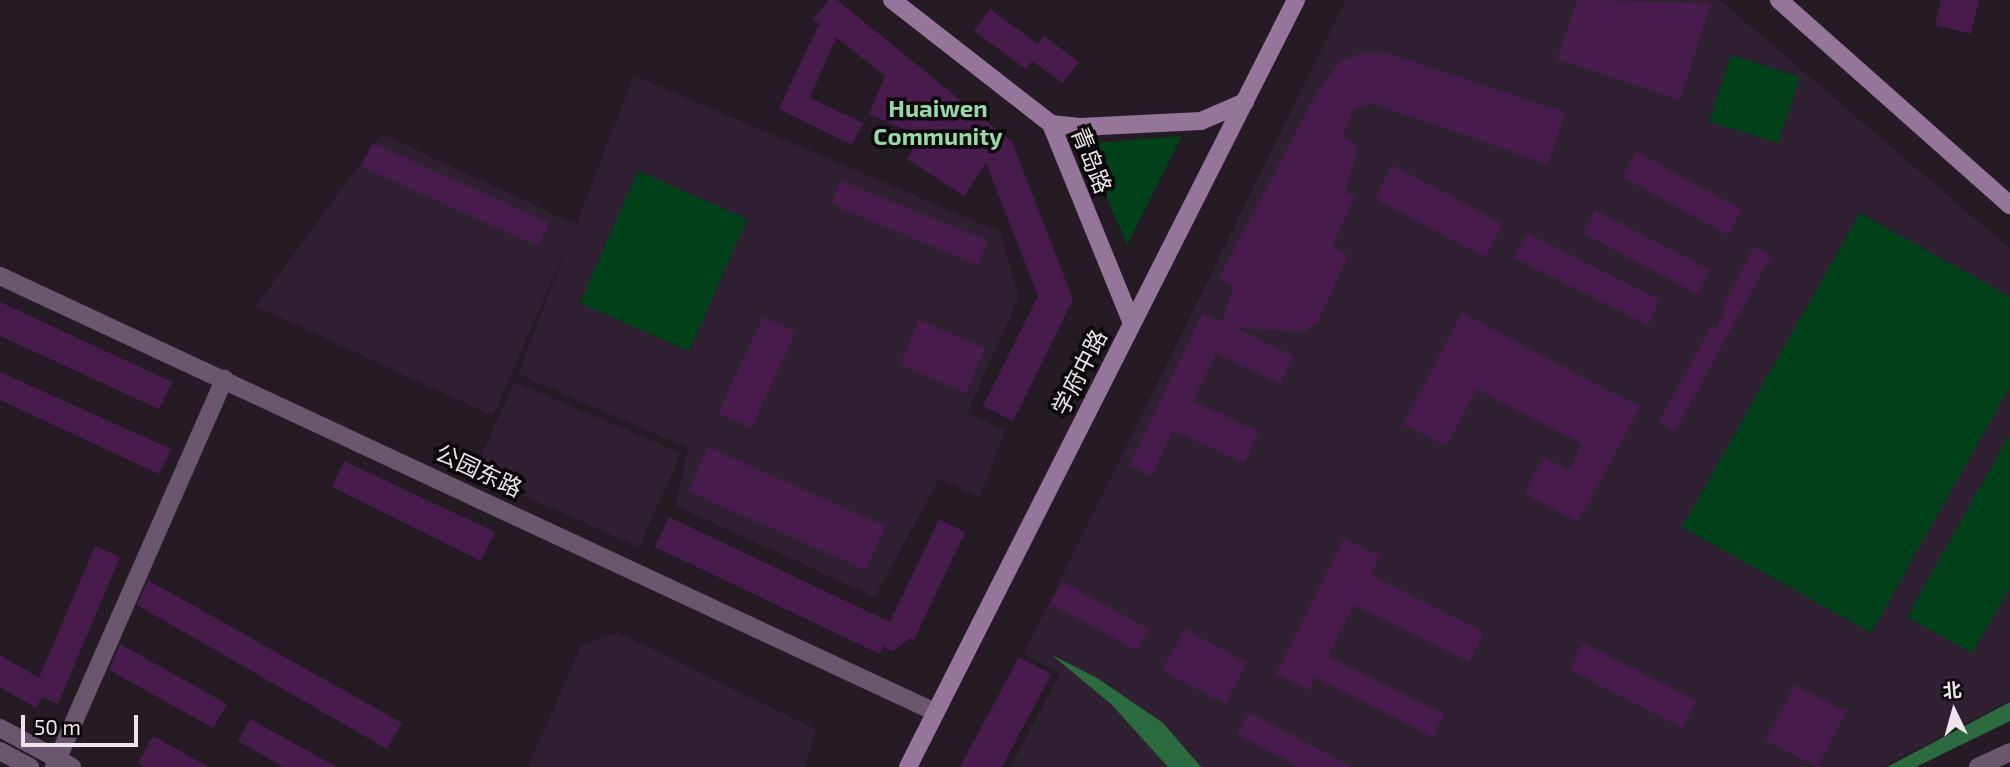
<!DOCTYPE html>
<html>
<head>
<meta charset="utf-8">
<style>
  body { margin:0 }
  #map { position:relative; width:2010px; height:767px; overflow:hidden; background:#241b25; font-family:"Exo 2","Noto Sans SC",sans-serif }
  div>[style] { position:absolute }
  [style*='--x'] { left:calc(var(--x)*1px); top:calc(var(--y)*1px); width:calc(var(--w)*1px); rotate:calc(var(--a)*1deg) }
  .built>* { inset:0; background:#2f2131 }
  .green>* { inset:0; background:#00411a }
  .water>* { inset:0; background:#2b6b3f }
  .building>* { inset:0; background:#471c4d }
  .street>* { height:18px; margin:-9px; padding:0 9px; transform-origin:9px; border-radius:9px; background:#6a566d }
  .secondary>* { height:18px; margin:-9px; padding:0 9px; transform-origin:9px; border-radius:9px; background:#96759a }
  span { translate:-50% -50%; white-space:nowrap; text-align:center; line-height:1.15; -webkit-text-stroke:7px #0b070b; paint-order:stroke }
  .street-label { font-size:23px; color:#ece5ec }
  .neighbourhood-label { font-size:24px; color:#96d9a5; font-weight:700 }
  .north { position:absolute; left:1919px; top:676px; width:70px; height:70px; -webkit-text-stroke:5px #0b070b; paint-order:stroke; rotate:355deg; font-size:19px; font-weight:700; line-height:28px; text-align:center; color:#ece5ec }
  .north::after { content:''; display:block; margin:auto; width:24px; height:32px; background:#ece5ec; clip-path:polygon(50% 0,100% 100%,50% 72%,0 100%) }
  .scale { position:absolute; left:21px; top:715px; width:117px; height:32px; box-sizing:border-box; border:4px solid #ece5ec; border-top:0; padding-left:9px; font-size:21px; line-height:24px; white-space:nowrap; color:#ece5ec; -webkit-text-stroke:5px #0b070b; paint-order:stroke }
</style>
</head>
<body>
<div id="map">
  <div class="built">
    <i style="clip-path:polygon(1346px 0,1720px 0,2010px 249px,2010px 700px,1883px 767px,1011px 767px,1060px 673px,1024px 654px)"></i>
    <i style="clip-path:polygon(634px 76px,1000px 232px,1019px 297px,967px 413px,1005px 430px,980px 497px,939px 479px,875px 597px,676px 506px,688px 448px,518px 374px,570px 239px,493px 416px,256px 306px,382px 134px,576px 225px)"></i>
    <i style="clip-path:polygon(515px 382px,681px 453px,639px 547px,473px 473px)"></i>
    <i style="clip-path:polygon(617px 632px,816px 730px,804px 767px,528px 767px,581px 646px)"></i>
  </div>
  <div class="green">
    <i style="clip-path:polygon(1731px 55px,1800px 77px,1778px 143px,1709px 121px)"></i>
    <i style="clip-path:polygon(1182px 136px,1127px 245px,1084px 144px)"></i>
    <i style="clip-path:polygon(638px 171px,747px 219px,689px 351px,580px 303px)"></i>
    <i style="clip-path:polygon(1860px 213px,2010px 297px,2010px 386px,1871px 633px,1682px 527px)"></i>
    <i style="clip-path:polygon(2010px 434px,2010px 587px,1972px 653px,1907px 617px)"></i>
  </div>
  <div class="water">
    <i style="clip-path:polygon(1052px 655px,1097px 678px,1163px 723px,1201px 767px,1168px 767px,1112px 705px)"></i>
    <i style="clip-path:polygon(2010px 702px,2010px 721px,1916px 767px,1887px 767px)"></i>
  </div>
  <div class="building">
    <i style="clip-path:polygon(829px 0,837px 0,1012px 142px,1073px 299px,1013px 421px,983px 406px,1038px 296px,986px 163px,964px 196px,907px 159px,915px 146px,899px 139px,904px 129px,869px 114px,885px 76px,836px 37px,810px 98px,863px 123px,852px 145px,779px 109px,819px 24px,813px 19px)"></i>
    <i style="clip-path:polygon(1577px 0,1711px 3px,1680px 100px,1557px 59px)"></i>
    <i style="clip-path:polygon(1941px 0,1979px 0,1971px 34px,1935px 25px)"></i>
    <i style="clip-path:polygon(990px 9px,1038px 44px,1044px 36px,1079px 62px,1063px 83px,1032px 61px,1026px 69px,974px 31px)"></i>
    <i style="clip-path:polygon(1362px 53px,1386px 53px,1565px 113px,1548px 164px,1372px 103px,1354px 109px,1342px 135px,1358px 147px,1345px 192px,1355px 196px,1332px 246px,1348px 255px,1318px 321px,1306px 332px,1236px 328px,1293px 356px,1280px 384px,1216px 353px,1193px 401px,1259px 432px,1244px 463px,1173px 430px,1151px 476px,1129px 465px,1203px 313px,1222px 322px,1234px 286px,1219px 278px,1319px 89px,1340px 62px)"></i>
    <i style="clip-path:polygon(372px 143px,549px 223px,538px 246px,362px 167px)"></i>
    <i style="clip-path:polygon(1636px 152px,1742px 209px,1728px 235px,1622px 177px)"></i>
    <i style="clip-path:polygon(1392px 165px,1503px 224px,1485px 257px,1375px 199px)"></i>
    <i style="clip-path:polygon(841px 181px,988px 241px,978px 265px,831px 204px)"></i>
    <i style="clip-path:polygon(1595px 210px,1710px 270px,1697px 294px,1583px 233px)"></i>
    <i style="clip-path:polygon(1527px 233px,1660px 300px,1648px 325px,1514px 258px)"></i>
    <i style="clip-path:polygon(1754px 247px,1771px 256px,1675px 431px,1659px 422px,1711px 326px,1716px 329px,1726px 309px,1722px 307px)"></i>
    <i style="clip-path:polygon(0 302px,172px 382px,159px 409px,0 336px)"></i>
    <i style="clip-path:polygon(1462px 313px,1640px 407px,1578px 522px,1524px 493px,1544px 457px,1569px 470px,1582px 444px,1477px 389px,1446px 446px,1403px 424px)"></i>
    <i style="clip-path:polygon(763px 317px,796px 332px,751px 428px,718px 413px)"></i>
    <i style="clip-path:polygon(919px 320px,985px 348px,966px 393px,900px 364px)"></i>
    <i style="clip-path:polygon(0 372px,171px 449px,159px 474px,0 400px)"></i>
    <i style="clip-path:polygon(708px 447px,885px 526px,866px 570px,688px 491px)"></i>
    <i style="clip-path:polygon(344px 461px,495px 532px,481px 561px,332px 487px)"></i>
    <i style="clip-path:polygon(669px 517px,890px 622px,939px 519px,965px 532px,914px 640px,910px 638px,893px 651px,883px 646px,880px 654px,655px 547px)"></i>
    <i style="clip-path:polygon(1344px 538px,1380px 556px,1371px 575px,1484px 632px,1469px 662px,1354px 605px,1328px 656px,1444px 714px,1433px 737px,1315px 677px,1309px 690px,1276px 674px)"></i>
    <i style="clip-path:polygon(95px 546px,120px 557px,58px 704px,42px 697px,36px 708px,0 687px,0 655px,39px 678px)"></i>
    <i style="clip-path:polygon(148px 580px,402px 723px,387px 749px,137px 605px)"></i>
    <i style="clip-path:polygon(1062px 582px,1149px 629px,1137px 650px,1050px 604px)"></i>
    <i style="clip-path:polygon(1185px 629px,1247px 663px,1225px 704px,1162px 670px)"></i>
    <i style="clip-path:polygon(1583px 643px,1697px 701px,1682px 728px,1569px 669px)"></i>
    <i style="clip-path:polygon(120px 644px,227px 704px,213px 728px,109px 670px)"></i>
    <i style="clip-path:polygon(1019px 657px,1051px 674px,1002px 767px,960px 767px)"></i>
    <i style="clip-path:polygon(1795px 685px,1846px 712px,1817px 767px,1765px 740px)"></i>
    <i style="clip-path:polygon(1249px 712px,1352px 767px,1299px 767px,1237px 734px)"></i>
    <i style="clip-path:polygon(250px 719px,337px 767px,284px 767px,238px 741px)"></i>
    <i style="clip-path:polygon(153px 736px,209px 767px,145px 767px,138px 763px)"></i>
  </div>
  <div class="street">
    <i style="--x:0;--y:276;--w:1032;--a:25"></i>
    <i style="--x:0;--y:728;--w:82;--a:28.4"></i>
    <i style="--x:0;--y:751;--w:34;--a:28"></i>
    <i style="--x:54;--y:767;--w:424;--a:-66.3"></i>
    <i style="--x:1978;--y:767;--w:35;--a:-25"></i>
  </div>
  <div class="secondary">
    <i style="--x:892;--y:0;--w:202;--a:37.9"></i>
    <i style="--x:1051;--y:124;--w:215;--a:67.9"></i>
    <i style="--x:1779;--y:0;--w:309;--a:41.6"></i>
    <i style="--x:1051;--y:124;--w:29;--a:6"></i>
    <i style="--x:1080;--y:127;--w:121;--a:-2.8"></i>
    <i style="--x:1201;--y:121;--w:48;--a:-23.4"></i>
    <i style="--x:908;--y:767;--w:860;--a:-63.17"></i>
  </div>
  <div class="street-label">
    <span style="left:1092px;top:160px;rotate:68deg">青岛路</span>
    <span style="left:1079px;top:372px;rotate:-63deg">学府中路</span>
    <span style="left:479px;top:470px;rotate:25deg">公园东路</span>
  </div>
  <div class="neighbourhood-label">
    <span style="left:938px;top:122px">Huaiwen<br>Community</span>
  </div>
  <div class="north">北</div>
  <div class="scale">50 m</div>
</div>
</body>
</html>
